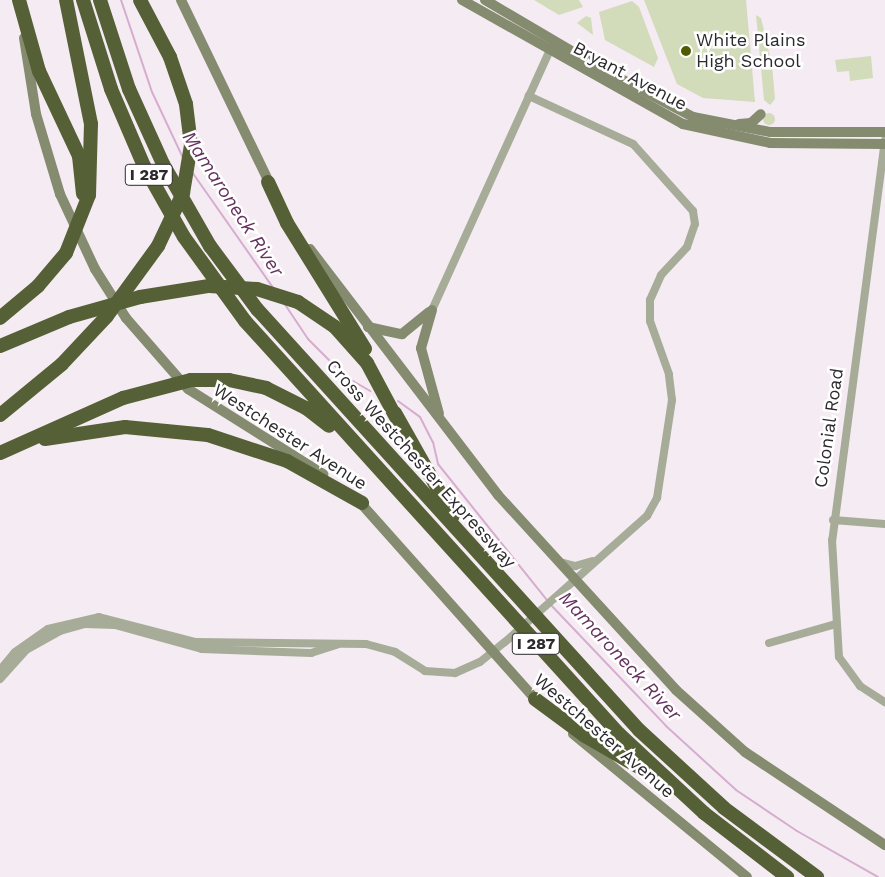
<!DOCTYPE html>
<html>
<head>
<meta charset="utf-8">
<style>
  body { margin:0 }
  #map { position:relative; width:885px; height:877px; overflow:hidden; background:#f5ebf3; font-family:"Work Sans",sans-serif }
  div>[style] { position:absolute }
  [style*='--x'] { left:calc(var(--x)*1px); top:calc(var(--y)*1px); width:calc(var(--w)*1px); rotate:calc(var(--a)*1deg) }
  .green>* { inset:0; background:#d2dbba }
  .round { border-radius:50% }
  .stream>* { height:2px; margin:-1px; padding:0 1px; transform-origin:1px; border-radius:1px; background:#d6adce }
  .street>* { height:8px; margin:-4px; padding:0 4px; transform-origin:4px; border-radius:4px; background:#a6ac98 }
  .secondary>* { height:10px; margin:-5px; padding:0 5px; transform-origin:5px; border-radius:5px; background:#848b6e }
  .highway>* { height:14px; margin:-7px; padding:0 7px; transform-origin:7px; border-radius:7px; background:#566036 }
  .dots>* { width:14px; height:14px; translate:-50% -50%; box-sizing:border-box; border:2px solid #fff; border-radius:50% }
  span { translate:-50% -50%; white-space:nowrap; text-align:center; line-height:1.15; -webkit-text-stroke:5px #fff; paint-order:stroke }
  .shield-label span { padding:1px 4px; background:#fff; border:1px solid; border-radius:4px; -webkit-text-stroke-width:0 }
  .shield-label { font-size:16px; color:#2d2a2d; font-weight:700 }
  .poi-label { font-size:18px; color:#2d2a2d }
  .left { translate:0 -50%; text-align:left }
  .street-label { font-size:18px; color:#2d2a2d }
  .water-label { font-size:19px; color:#65325d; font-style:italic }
</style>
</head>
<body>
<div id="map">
  <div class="green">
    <i style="clip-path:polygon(534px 0,579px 0,583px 7px,559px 15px)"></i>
    <i style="clip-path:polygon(644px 0,746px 0,755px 102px,703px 98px,677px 84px)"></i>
    <i style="clip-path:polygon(632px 1px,639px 7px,658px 58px,654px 67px,605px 40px,599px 12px)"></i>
    <i style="clip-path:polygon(756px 15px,761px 18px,772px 65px,775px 99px,770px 105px,764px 100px)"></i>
    <i style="clip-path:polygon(586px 16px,591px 18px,593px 35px,577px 23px)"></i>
    <i style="clip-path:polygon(871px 56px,873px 78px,850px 81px,849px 71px,837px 72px,835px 60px)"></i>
    <i class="round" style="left:763px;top:113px;width:12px;height:12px"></i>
  </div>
  <div class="stream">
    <i style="--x:121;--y:0;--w:97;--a:71.4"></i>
    <i style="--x:152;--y:92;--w:73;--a:64.8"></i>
    <i style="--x:192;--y:172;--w:143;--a:55"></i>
    <i style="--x:284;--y:303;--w:43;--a:56.3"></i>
    <i style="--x:308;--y:339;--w:54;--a:45"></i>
    <i style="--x:346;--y:377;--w:28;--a:30"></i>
    <i style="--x:398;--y:401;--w:27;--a:36"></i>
    <i style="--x:420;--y:417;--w:28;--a:63"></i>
    <i style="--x:433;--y:442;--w:23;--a:77"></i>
    <i style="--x:438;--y:464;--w:174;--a:51.3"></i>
    <i style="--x:550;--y:604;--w:168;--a:46.4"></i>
    <i style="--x:666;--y:726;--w:95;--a:42.4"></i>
    <i style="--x:736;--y:790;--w:73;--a:33.9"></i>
    <i style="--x:797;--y:831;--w:93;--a:29.6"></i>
  </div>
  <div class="street">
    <i style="--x:885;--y:140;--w:403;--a:97.5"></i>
    <i style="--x:832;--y:540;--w:117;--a:86.6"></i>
    <i style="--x:839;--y:657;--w:36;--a:54"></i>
    <i style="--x:860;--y:686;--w:30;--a:33"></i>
    <i style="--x:432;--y:310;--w:291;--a:-65.6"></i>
    <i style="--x:833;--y:520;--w:52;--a:4.4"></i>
    <i style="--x:560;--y:562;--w:16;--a:15"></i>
    <i style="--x:575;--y:566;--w:18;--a:-16"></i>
    <i style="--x:769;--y:643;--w:70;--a:-15.8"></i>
    <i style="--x:0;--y:670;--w:23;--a:-50"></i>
    <i style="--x:15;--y:652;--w:40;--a:-34.9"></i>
    <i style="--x:48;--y:629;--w:52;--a:-13.2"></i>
    <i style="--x:99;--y:617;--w:99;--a:14.6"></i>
    <i style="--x:195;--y:642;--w:171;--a:0.7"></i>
    <i style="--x:366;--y:644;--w:30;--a:15"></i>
    <i style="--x:395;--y:652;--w:36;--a:32"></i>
    <i style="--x:425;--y:671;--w:30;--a:4"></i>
    <i style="--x:455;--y:673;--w:27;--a:-24"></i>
    <i style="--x:480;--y:662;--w:32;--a:-39"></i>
    <i style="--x:505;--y:642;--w:190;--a:-41.6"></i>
    <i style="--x:647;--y:516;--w:21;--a:-61"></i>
    <i style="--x:657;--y:498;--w:99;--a:-81.3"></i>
    <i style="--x:672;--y:400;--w:26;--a:-97"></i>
    <i style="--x:669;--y:374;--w:56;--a:-109.7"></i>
    <i style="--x:650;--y:321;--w:21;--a:-90"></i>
    <i style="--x:650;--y:300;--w:27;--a:-66"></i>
    <i style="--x:661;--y:275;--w:38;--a:-47"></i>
    <i style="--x:687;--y:247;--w:24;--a:-71"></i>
    <i style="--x:695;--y:224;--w:13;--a:-99"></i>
    <i style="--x:693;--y:211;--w:90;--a:-131.8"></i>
    <i style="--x:633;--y:144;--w:115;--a:-155.2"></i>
    <i style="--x:0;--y:679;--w:39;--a:-48"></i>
    <i style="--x:26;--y:650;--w:39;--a:-29"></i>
    <i style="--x:60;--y:631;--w:26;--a:-16"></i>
    <i style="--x:85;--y:624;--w:30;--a:2"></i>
    <i style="--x:115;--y:625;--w:90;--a:15.4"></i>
    <i style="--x:202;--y:649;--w:109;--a:2.1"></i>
    <i style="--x:311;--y:653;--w:28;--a:-18"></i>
  </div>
  <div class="secondary">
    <i style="--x:181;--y:0;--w:207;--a:64.2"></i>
    <i style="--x:462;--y:0;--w:253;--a:29.3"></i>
    <i style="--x:683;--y:124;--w:89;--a:12.3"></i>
    <i style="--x:770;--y:143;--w:115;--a:0.5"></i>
    <i style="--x:485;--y:0;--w:138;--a:30.5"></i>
    <i style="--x:604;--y:70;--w:101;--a:27.8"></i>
    <i style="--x:693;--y:117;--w:78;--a:11"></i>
    <i style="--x:770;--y:132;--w:115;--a:0"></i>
    <i style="--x:24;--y:38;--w:77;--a:81"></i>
    <i style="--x:36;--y:114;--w:84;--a:73.3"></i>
    <i style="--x:60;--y:194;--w:83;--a:65"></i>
    <i style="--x:95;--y:269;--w:58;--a:57.7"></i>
    <i style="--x:126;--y:318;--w:94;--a:48.9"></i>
    <i style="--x:188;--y:389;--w:160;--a:32.2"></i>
    <i style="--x:739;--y:124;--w:12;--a:-5"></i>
    <i style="--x:751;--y:123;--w:13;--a:-42"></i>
    <i style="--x:310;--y:249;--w:310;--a:52.6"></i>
    <i style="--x:498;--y:495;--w:264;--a:47.6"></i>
    <i style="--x:676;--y:690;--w:93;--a:41.9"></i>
    <i style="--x:745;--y:752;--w:168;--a:33.6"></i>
    <i style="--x:432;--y:310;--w:40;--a:106"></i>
    <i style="--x:421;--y:348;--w:68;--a:74.7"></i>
    <i style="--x:368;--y:327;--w:35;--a:12"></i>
    <i style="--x:402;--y:334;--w:35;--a:-39"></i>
    <i style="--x:357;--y:499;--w:272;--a:48.3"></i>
    <i style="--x:573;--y:734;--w:225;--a:39.4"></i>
  </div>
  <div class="highway">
    <i style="--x:19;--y:0;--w:74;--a:74.3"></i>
    <i style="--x:39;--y:71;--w:94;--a:64.8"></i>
    <i style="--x:79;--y:156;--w:38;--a:84"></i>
    <i style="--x:83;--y:0;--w:93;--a:72.5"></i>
    <i style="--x:111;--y:89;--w:84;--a:66.8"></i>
    <i style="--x:144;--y:166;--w:81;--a:60.6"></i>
    <i style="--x:184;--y:237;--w:104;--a:54"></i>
    <i style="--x:245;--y:321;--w:557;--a:47.84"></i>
    <i style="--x:619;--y:734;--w:116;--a:42.9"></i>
    <i style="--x:704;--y:813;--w:105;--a:37.6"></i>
    <i style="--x:100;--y:0;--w:94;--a:72"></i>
    <i style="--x:129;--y:89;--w:82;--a:65.6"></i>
    <i style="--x:163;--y:164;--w:95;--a:60.2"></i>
    <i style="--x:210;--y:246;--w:79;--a:53.3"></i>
    <i style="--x:257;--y:309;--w:568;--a:47.78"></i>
    <i style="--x:639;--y:730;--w:115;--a:42.5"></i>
    <i style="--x:724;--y:808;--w:116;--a:36.6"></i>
    <i style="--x:268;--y:182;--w:45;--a:65.1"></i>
    <i style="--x:287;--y:223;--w:148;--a:58.2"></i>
    <i style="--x:0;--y:318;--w:50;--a:-40.1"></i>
    <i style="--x:38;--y:286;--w:43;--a:-49.7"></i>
    <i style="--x:66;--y:253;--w:62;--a:-68.4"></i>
    <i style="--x:89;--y:195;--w:71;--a:-88.4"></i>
    <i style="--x:91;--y:124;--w:126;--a:-101.4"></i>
    <i style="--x:0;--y:346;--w:75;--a:-22.8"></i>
    <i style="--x:69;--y:317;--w:74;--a:-15.7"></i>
    <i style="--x:140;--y:297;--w:70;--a:-9.1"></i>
    <i style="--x:209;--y:286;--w:48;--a:3.6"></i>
    <i style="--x:257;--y:289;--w:43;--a:17.6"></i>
    <i style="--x:298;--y:302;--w:45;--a:34"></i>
    <i style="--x:335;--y:327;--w:48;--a:48.4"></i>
    <i style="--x:367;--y:363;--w:66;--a:61.9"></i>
    <i style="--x:395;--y:413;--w:118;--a:60.6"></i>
    <i style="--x:0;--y:415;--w:80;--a:-39.4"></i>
    <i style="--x:62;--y:364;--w:66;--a:-46.8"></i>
    <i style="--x:107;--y:316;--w:87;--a:-53.9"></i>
    <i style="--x:158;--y:246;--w:59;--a:-64.7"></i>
    <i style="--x:183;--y:193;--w:49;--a:-80.5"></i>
    <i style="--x:191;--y:145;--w:41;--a:-97"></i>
    <i style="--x:186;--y:104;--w:50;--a:-108.8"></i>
    <i style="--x:170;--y:57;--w:64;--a:-117.8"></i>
    <i style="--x:45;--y:439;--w:81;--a:-8.5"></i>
    <i style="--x:125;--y:427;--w:83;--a:5.5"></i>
    <i style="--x:208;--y:435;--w:83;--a:18.2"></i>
    <i style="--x:287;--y:461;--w:86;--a:29.2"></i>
    <i style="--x:0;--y:453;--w:135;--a:-24.1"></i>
    <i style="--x:123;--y:398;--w:70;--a:-14.8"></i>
    <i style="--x:191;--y:380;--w:38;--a:0"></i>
    <i style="--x:229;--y:380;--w:38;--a:12"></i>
    <i style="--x:266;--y:388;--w:45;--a:26.6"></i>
    <i style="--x:306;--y:408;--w:29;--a:38"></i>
    <i style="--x:535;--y:699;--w:62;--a:36.5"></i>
    <i style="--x:585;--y:736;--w:74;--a:30"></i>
  </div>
  <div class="dots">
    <i style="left:686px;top:51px;background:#4f5d00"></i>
  </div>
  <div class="shield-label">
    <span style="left:149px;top:175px">I 287</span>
    <span style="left:536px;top:644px">I 287</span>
  </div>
  <div class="poi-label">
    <span class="left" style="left:696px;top:51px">White Plains<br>High School</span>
  </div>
  <div class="street-label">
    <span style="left:630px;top:76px;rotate:28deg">Bryant Avenue</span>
    <span style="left:829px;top:428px;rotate:-82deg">Colonial Road</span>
    <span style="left:290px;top:437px;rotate:33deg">Westchester Avenue</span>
    <span style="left:421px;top:464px;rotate:48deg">Cross Westchester Expressway</span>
    <span style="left:604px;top:736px;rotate:41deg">Westchester Avenue</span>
  </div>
  <div class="water-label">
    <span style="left:233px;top:204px;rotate:57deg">Mamaroneck River</span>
    <span style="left:620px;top:656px;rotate:47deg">Mamaroneck River</span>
  </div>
</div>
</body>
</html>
